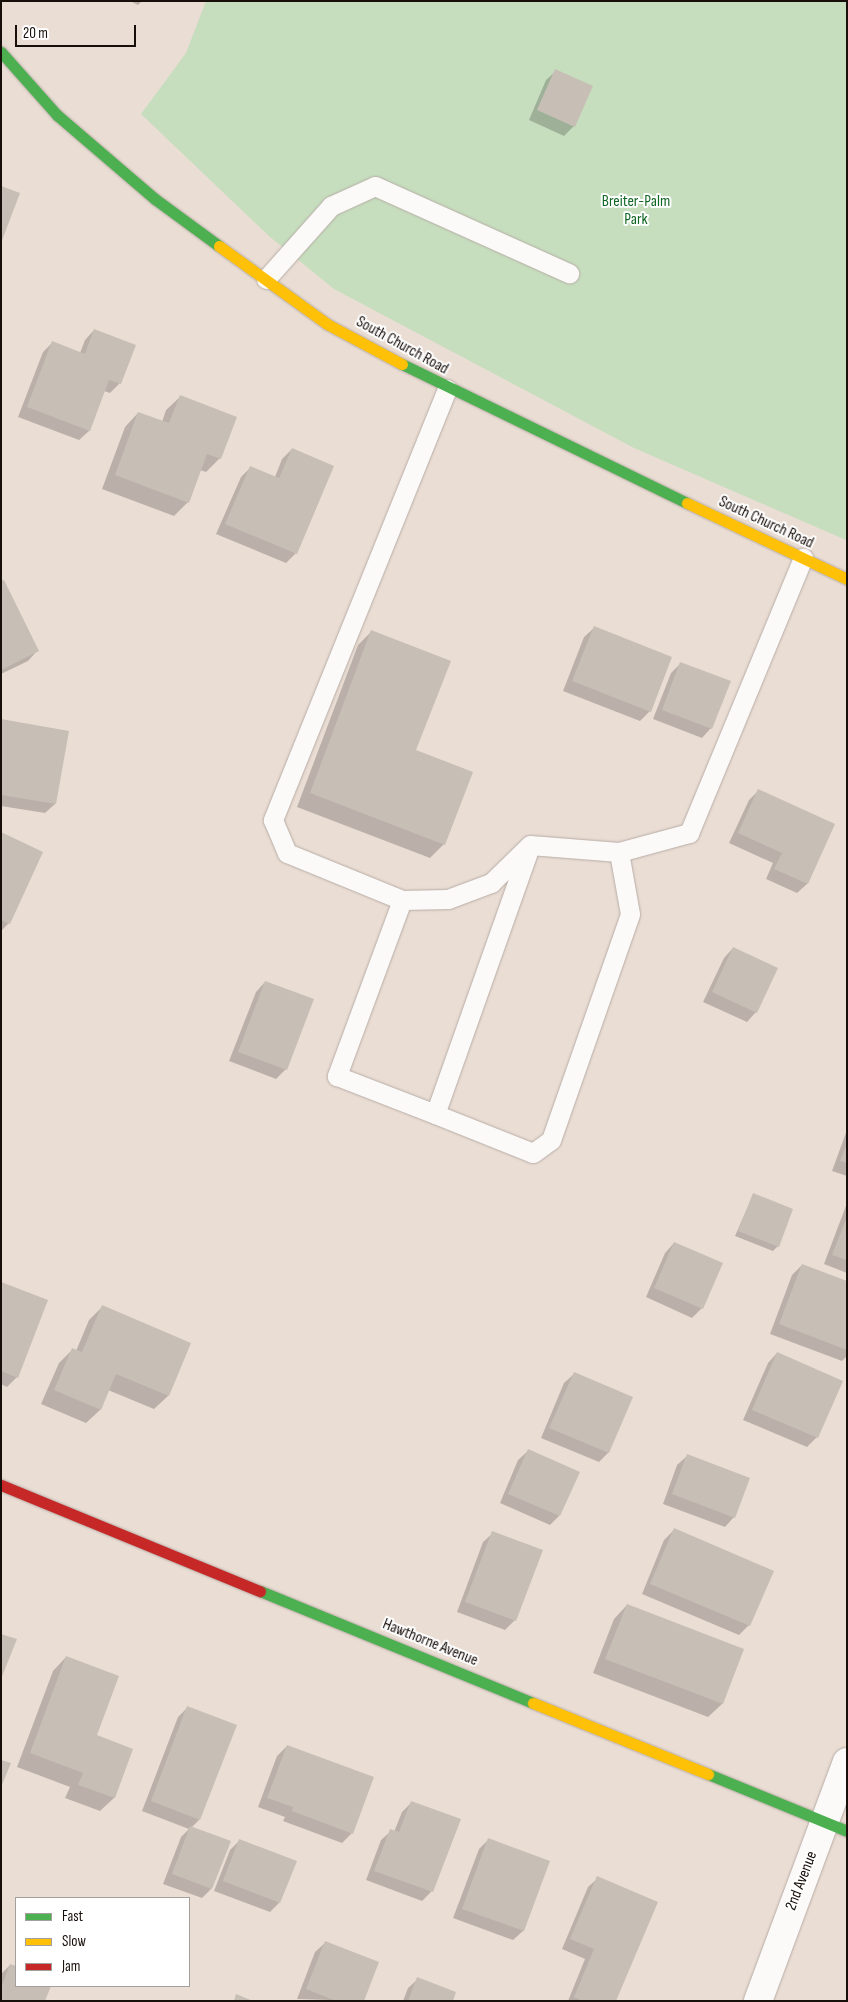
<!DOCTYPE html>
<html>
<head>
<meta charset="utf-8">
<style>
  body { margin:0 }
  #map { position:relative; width:848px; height:2002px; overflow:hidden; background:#eaddd4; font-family:"Sofia Sans Condensed",sans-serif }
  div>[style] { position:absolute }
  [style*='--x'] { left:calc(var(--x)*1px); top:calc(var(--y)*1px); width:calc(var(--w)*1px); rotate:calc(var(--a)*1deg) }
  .green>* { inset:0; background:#c6debe }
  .shadow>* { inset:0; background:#0003 }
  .building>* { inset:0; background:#c7beb6 }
  .roads { filter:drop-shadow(0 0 1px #b7ada6) drop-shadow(0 0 1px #b7ada6) }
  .lane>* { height:19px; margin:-9.5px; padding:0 9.5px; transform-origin:9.5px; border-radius:9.5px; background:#fcfaf9 }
  .street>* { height:28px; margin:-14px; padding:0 14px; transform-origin:14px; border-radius:14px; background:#fcfaf9 }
  .fast>* { height:11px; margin:-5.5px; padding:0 5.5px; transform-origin:5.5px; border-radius:5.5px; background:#4caf50 }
  .slow>* { height:11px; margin:-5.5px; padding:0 5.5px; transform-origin:5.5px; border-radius:5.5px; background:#ffc107 }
  .jam>* { height:11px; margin:-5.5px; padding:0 5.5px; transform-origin:5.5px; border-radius:5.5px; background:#c62828 }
  span { translate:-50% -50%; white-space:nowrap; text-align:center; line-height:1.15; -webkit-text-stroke:4px #fff; paint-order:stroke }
  .park-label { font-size:16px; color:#0f6522 }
  .street-label { font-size:16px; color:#180f0a }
  .frame { position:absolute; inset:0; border:2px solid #180f0a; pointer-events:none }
  .legend { position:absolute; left:15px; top:1897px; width:175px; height:90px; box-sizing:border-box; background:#fff; border:1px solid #a39f9d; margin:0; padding:6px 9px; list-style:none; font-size:15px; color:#180f0a }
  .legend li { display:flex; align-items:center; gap:10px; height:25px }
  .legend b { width:25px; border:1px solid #a39f9d }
  .scale { position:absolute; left:15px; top:25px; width:121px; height:22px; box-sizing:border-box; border:2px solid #180f0a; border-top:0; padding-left:6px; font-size:15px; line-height:18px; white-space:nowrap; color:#180f0a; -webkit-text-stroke:4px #fff; paint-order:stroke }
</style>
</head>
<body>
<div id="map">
  <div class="green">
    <i style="clip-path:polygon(206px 1px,847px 1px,846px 540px,634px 448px,334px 289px,270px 237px,141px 114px,186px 53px)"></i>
  </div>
  <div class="shadow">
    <i style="clip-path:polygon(130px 1px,142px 1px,138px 5px)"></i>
    <i style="clip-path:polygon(556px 71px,574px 126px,564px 136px,529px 120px,546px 80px)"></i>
    <i style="clip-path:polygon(94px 330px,134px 346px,119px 384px,110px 393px,104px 391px,89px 431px,79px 440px,18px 417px,43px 352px,52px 343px,80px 353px,85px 340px)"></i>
    <i style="clip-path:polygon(180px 397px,220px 458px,206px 472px,200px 470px,188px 502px,174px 516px,102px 489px,125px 427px,138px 413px,162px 422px,166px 410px)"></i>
    <i style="clip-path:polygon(292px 449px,296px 553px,286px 563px,216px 534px,241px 477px,251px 467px,275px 477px,282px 459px)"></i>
    <i style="clip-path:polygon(1px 583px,37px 651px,28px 661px,1px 674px)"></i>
    <i style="clip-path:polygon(594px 628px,650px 711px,640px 721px,563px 691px,584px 637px)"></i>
    <i style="clip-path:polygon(371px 632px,444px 844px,430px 858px,297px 807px,358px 645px)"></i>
    <i style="clip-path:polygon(681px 663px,711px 728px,702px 738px,653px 719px,671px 673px)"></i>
    <i style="clip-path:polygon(1px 720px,55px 804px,45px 813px,1px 806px)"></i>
    <i style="clip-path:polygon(758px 791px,833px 825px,807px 884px,797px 893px,766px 879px,773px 863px,729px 843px,749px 800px)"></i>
    <i style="clip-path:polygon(1px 834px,9px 923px,1px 931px)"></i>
    <i style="clip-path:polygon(733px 948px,756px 1012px,747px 1022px,703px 1002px,724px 958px)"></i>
    <i style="clip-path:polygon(265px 982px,286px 1069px,276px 1079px,229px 1061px,256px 992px)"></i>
    <i style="clip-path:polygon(847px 1130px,847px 1176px,832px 1171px)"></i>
    <i style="clip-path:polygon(753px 1195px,778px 1246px,773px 1251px,735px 1236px)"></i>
    <i style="clip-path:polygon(847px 1203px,847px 1273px,824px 1264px)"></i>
    <i style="clip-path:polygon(674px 1243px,702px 1308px,692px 1318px,646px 1297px,665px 1253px)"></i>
    <i style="clip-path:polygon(802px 1265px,847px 1283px,847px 1356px,842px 1361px,770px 1334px,792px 1275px)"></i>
    <i style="clip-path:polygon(1px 1283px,17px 1377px,7px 1387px,1px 1384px)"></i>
    <i style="clip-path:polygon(103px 1306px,189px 1343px,168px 1396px,154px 1409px,108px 1390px,100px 1410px,86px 1423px,41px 1404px,59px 1363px,73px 1349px,76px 1351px,89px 1320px)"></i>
    <i style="clip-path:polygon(777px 1353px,817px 1437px,807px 1447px,743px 1420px,768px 1363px)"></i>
    <i style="clip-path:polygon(574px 1374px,631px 1398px,608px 1453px,599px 1462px,541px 1438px,564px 1383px)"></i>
    <i style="clip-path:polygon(528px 1451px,559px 1516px,550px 1525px,500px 1503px,518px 1460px)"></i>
    <i style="clip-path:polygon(687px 1456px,734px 1517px,725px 1527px,663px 1504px,677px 1465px)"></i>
    <i style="clip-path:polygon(674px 1530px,749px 1625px,739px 1635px,642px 1594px,664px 1540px)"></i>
    <i style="clip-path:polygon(493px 1533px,515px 1620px,505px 1630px,457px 1612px,483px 1542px)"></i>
    <i style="clip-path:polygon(627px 1605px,743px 1650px,722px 1704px,708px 1717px,593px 1673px,614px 1619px)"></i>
    <i style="clip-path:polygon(66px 1657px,95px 1736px,132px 1750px,114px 1798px,100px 1811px,65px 1798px,70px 1787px,17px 1767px,53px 1671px)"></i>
    <i style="clip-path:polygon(188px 1707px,199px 1820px,191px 1828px,211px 1889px,202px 1898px,163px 1884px,181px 1837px,189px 1829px,142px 1811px,178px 1717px)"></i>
    <i style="clip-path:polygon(287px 1746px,352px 1833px,342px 1843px,283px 1821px,285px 1817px,258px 1807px,277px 1756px)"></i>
    <i style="clip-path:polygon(412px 1802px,459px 1820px,431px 1892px,422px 1901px,366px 1880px,381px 1840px,391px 1831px,394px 1832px,402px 1812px)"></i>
    <i style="clip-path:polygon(240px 1840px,279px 1903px,270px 1912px,214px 1891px,230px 1850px)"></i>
    <i style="clip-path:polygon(488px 1840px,548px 1862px,523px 1931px,513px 1940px,453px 1918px,479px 1849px)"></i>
    <i style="clip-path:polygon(598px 1878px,614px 2001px,568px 2001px,585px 1959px,562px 1949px,588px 1887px)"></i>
    <i style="clip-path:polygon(325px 1943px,362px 2001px,297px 1999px,315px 1952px)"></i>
    <i style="clip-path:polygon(10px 1965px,16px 1968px,16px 1986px,50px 1986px,44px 2001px,1px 2001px,1px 1974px)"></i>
    <i style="clip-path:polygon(418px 1979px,452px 2001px,403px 2001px,408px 1988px)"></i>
  </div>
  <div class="building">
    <i style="clip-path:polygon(555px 69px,593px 86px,575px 127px,537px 110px)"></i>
    <i style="clip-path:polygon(1px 186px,20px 193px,1px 243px)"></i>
    <i style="clip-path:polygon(94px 329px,136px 345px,121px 384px,109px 380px,90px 431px,27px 407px,52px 341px,85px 354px)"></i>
    <i style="clip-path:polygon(180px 395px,237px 417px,221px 459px,207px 454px,189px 503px,115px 475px,138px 412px,169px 423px)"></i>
    <i style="clip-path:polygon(292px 448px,334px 466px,297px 554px,225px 524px,250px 466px,279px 478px)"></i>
    <i style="clip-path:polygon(4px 580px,39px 651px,1px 670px,1px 581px)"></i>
    <i style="clip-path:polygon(594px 626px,672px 657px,651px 712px,572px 681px)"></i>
    <i style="clip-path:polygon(371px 630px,451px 661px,416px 750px,473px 772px,445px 845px,310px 793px)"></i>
    <i style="clip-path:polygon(680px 662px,731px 681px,712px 729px,662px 710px)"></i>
    <i style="clip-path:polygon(1px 719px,69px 731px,56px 804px,1px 795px)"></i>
    <i style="clip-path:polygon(758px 789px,835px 824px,808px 884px,774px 869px,782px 853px,738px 833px)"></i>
    <i style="clip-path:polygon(1px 832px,43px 852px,10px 924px,1px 920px)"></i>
    <i style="clip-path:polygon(733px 947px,778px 968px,757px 1013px,712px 992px)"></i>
    <i style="clip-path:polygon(265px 981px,314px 999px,287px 1070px,238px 1052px)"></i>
    <i style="clip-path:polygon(847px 1144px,847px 1163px,840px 1161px)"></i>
    <i style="clip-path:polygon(753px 1193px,793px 1209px,779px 1247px,738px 1231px)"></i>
    <i style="clip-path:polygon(847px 1217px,847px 1260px,832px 1255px)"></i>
    <i style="clip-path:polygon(674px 1242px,723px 1263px,703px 1309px,654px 1288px)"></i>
    <i style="clip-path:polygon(802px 1264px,847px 1281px,847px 1350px,779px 1324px)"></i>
    <i style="clip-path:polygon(1px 1282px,48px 1300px,18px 1378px,1px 1371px)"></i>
    <i style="clip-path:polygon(102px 1305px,191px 1343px,169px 1396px,116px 1374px,101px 1410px,54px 1390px,72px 1348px,82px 1352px)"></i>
    <i style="clip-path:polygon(777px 1352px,843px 1381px,818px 1438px,752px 1410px)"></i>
    <i style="clip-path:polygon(574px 1372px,633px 1397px,609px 1453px,549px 1428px)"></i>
    <i style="clip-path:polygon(528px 1449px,580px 1472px,560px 1516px,508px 1494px)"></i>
    <i style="clip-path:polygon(687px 1454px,750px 1478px,735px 1518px,672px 1494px)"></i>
    <i style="clip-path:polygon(674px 1528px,774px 1571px,750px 1626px,650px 1584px)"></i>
    <i style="clip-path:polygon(492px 1531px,543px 1550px,516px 1621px,465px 1602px)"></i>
    <i style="clip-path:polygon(627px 1604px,744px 1649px,723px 1704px,605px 1659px)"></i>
    <i style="clip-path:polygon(1px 1634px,17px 1639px,1px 1679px)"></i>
    <i style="clip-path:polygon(66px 1656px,119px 1676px,97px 1735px,133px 1749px,115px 1798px,78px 1785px,83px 1773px,30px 1753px)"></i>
    <i style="clip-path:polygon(187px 1706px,237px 1725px,200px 1820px,151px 1801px)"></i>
    <i style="clip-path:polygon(287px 1745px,374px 1777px,353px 1834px,292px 1811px,293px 1807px,267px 1798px)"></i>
    <i style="clip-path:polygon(1px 1760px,11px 1763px,1px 1787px)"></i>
    <i style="clip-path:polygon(411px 1801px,461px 1819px,433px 1892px,374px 1871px,390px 1829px,399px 1832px)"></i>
    <i style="clip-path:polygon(190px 1826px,231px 1841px,212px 1889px,172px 1874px)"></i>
    <i style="clip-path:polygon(488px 1838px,550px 1861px,524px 1931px,462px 1909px)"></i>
    <i style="clip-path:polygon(239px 1839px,297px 1861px,280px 1903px,223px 1881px)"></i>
    <i style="clip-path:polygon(597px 1876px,658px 1902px,616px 2001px,582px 2001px,574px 1997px,594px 1949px,570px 1939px)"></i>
    <i style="clip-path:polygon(325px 1941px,379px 1962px,364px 2001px,336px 2001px,306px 1989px)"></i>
    <i style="clip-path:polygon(10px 1964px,16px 1966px,16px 1986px,51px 1986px,45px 2001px,1px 2001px,1px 1988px)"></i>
    <i style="clip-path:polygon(417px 1977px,456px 1992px,453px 2001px,408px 2001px)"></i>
    <i style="clip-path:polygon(236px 1994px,253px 2001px,234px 2001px)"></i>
  </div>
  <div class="roads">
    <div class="lane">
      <i style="--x:266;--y:279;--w:98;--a:-48.3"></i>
      <i style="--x:331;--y:206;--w:48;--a:-24.4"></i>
      <i style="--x:375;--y:186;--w:213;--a:24.2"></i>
      <i style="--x:447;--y:389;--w:465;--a:112"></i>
      <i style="--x:273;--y:820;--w:36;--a:67"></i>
      <i style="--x:287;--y:853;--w:124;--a:22.2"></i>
      <i style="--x:402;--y:900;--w:46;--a:-1.2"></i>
      <i style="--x:448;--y:899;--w:46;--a:-20.4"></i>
      <i style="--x:491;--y:883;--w:54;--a:-44.3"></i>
      <i style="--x:530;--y:845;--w:89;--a:4.5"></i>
      <i style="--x:619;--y:852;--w:73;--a:-15.2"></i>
      <i style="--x:689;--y:833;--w:298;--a:-67.5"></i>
      <i style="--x:529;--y:849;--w:281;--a:109.5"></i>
      <i style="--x:435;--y:1114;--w:105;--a:21.7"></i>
      <i style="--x:533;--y:1153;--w:22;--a:-36"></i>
      <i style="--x:551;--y:1140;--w:239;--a:-70.7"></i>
      <i style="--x:630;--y:914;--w:63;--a:-100.1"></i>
      <i style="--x:402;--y:900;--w:188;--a:110.3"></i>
      <i style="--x:337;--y:1076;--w:105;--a:21.2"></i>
    </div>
    <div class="street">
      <i style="--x:758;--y:2001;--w:255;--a:-69.6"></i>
    </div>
    <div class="fast">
      <i style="--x:1;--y:52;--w:84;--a:48.4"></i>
      <i style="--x:57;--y:115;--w:129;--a:40.6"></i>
      <i style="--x:155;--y:199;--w:79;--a:36.3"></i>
      <i style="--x:402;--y:364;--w:317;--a:26"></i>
      <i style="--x:260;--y:1591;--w:295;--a:22.3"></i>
      <i style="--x:708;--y:1774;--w:150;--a:22.3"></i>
    </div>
    <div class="slow">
      <i style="--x:219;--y:246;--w:133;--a:35.8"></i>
      <i style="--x:327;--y:324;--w:85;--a:28.1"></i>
      <i style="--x:687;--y:503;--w:177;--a:25.4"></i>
      <i style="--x:533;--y:1703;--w:189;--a:22.1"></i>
    </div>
    <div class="jam">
      <i style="--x:1;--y:1485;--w:280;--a:22.3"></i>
    </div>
  </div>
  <div class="park-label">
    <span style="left:636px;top:211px">Breiter-Palm<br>Park</span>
  </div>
  <div class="street-label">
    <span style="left:402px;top:346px;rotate:29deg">South Church Road</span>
    <span style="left:766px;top:523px;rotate:25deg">South Church Road</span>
    <span style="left:430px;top:1643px;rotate:22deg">Hawthorne Avenue</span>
    <span style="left:802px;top:1881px;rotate:-69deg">2nd Avenue</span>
  </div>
  <div class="frame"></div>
  <ul class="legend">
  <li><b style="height:6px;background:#4caf50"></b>Fast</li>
  <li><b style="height:6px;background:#ffc107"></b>Slow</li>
  <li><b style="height:6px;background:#c62828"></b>Jam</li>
  </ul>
  <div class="scale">20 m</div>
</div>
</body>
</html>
